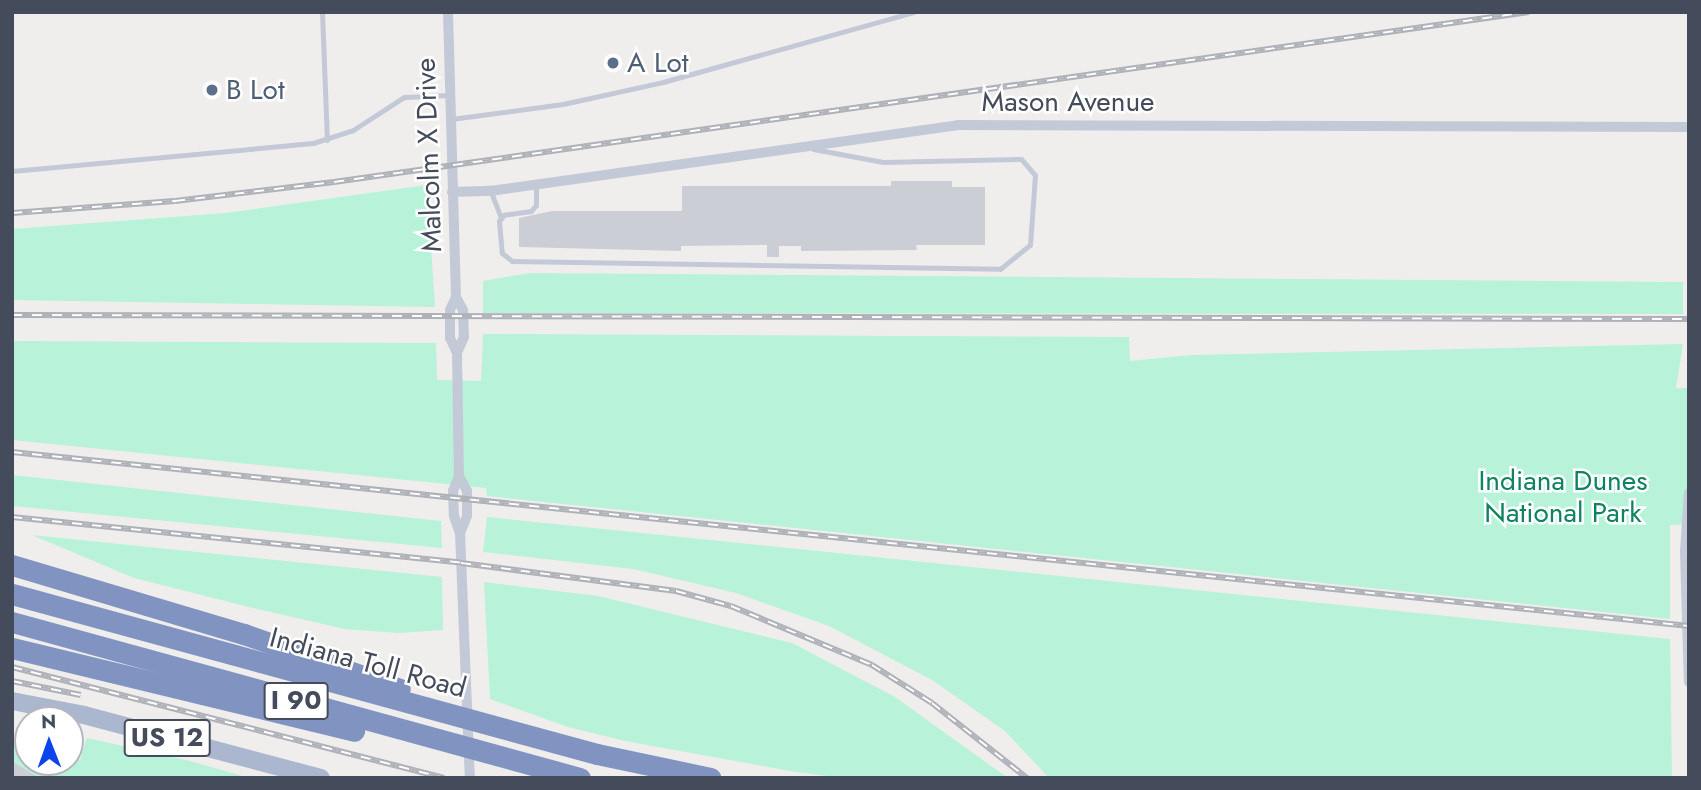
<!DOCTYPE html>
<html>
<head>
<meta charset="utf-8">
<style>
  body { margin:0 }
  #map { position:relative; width:1701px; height:790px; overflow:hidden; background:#f0eeed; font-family:Jost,sans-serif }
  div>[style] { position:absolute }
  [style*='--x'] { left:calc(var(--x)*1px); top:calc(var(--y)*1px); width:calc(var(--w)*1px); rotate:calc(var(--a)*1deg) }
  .green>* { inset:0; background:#b7f2d9 }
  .building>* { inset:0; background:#ccced6 }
  .lane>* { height:5px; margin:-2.5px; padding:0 2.5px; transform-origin:2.5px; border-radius:2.5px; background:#c3c9d6 }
  .street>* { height:10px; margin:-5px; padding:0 5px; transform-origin:5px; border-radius:5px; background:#c3c9d6 }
  .primary>* { height:18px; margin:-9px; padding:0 9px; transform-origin:9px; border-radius:9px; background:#abb6cf }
  .highway>* { height:21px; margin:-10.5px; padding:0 10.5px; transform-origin:10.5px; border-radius:10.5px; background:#8194c1 }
  .rail>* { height:6px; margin-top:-3px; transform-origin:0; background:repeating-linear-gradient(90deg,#fff 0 10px,#afb1b9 0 20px); box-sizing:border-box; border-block:2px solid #afb1b9 }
  .dots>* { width:19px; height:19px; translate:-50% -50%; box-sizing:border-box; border:4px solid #fff; border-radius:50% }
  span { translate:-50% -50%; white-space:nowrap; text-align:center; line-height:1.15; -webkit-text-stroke:5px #fff; paint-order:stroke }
  .shield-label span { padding:2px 5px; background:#fff; border:2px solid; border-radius:5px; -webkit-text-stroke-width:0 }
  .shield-label { font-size:26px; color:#444c5c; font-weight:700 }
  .service-label { font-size:28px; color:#4e5e75 }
  .left { translate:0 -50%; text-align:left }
  .street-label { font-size:28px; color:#444c5c }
  .park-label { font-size:28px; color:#0f835f }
  .frame { position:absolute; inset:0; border:14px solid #444c5c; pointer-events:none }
  .north { position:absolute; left:14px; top:706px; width:70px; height:70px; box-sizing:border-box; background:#fff; border:2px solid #b4b7be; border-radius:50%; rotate:359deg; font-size:19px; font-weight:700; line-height:28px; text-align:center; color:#444c5c }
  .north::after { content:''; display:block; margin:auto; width:24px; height:32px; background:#0b43ed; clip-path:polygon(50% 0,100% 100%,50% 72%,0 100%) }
</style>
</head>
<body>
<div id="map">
  <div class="green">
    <i style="clip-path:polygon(427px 185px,435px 307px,12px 300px,12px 229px,226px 213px)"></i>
    <i style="clip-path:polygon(529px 273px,1683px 282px,1683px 314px,483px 313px,483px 281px)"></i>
    <i style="clip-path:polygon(483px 334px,1129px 337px,1130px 361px,1192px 355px,1683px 344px,1676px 388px,1689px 388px,1689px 524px,1670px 525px,1670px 619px,487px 496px,486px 488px,12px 440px,12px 341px,436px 343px,437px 380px,481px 381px)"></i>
    <i style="clip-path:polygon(12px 475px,441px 521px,442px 548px,12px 506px)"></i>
    <i style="clip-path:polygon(487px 517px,1670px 639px,1672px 778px,1049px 778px,1005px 731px,932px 680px,829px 626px,736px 593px,633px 569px,483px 552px)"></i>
    <i style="clip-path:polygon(32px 535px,442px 577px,443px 630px,398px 633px,345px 629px,253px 608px,134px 578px)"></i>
    <i style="clip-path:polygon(484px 582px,598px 596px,792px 643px,895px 697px,1008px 778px,842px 778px,796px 772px,625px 741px,568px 727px,490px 699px)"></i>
    <i style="clip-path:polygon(87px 738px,186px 760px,250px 778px,36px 778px,12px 761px,12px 742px,28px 745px,28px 762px,70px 762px,70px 756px,80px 760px)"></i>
  </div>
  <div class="building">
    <i style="clip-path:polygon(891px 181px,952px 181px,952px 187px,985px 187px,985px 245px,916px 245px,917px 250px,801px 251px,801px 246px,779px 246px,779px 257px,767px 257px,767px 245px,681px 246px,681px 251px,519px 247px,519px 218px,552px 211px,682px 211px,682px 186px,891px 186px)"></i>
    <i style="clip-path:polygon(12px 761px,39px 778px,12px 778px)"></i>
  </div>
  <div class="lane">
    <i style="--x:322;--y:12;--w:128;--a:87.8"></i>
    <i style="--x:451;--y:119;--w:113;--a:-7.6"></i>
    <i style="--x:563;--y:104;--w:102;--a:-12.4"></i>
    <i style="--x:663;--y:82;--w:261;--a:-15.6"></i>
    <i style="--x:12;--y:171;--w:302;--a:-5.3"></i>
    <i style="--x:313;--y:143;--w:42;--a:-18"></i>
    <i style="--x:353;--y:130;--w:61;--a:-32.9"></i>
    <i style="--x:404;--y:97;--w:46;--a:-2.5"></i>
    <i style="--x:536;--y:186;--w:19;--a:90"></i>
    <i style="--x:536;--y:205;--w:8;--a:130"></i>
    <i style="--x:531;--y:211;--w:27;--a:172"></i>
    <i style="--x:504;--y:215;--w:8;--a:130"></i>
    <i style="--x:499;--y:221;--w:32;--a:85"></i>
    <i style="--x:502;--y:253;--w:13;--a:39"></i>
    <i style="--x:512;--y:261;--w:488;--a:0.9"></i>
    <i style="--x:1000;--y:269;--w:38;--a:-39"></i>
    <i style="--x:1030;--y:245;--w:70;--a:-85.9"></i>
    <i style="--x:1035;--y:175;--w:21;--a:-131"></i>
    <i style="--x:1021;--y:159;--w:138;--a:178.8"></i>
    <i style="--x:883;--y:162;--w:71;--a:-169.5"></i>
    <i style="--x:491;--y:192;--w:28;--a:69"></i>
  </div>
  <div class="street">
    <i style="--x:448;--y:12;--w:285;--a:88.4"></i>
    <i style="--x:456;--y:297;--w:14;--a:115"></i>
    <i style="--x:450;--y:310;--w:28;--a:90"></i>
    <i style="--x:450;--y:338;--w:17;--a:65"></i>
    <i style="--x:457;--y:353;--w:123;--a:89.1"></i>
    <i style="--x:459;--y:476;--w:16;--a:112"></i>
    <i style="--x:453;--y:491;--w:25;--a:88"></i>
    <i style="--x:454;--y:516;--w:18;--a:71"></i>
    <i style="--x:460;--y:533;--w:245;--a:87.7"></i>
    <i style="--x:452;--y:192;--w:38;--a:-2"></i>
    <i style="--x:490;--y:191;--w:473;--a:-8"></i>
    <i style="--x:958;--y:125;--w:731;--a:0.16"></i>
    <i style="--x:456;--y:297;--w:15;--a:62"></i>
    <i style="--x:463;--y:310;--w:27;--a:88"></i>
    <i style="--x:464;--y:337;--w:17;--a:114"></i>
    <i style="--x:459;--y:476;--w:17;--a:62"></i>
    <i style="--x:467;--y:491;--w:25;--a:90"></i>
    <i style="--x:467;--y:516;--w:18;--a:112"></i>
    <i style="--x:1689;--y:493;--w:58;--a:93.9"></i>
    <i style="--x:1685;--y:551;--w:131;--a:88.3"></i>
  </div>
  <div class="primary">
    <i style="--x:12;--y:701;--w:73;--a:11"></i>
    <i style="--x:84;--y:715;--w:245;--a:14.9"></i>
  </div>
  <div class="highway">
    <i style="--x:12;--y:565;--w:242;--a:16.6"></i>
    <i style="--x:244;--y:634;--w:165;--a:19.4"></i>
    <i style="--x:12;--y:594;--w:606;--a:15.3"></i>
    <i style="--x:597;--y:754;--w:116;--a:11.9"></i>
    <i style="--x:12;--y:622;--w:589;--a:15.36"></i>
    <i style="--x:12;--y:648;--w:352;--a:13.6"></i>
  </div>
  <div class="rail">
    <i style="--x:12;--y:213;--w:163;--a:-4.2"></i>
    <i style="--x:175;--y:201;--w:160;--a:-6.8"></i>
    <i style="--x:334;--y:182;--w:1207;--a:-8.1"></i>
    <i style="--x:12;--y:315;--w:1677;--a:0.14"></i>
    <i style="--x:12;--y:452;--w:1686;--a:5.92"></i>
    <i style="--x:12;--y:517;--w:451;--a:5.8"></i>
    <i style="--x:461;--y:563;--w:217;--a:7.4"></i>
    <i style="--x:676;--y:591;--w:57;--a:15.3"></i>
    <i style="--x:731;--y:606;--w:153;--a:22.7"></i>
    <i style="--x:872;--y:665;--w:71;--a:32.3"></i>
    <i style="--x:932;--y:703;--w:121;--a:38.3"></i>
    <i style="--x:12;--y:667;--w:446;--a:14.4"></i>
    <i style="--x:12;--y:681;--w:70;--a:11.5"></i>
  </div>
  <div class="dots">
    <i style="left:613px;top:63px;background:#5c6f8a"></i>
    <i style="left:212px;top:90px;background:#5c6f8a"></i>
  </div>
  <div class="shield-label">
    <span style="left:296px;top:701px">I 90</span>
    <span style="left:167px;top:738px">US 12</span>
  </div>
  <div class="service-label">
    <span class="left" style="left:627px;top:63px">A Lot</span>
    <span class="left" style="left:226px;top:90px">B Lot</span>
  </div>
  <div class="street-label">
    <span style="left:1068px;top:102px">Mason Avenue</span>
    <span style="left:429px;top:155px;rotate:-92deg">Malcolm X Drive</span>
    <span style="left:368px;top:663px;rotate:15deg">Indiana Toll Road</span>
  </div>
  <div class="park-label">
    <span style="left:1563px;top:497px">Indiana Dunes<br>National Park</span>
  </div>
  <div class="frame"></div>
  <div class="north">N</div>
</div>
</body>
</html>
